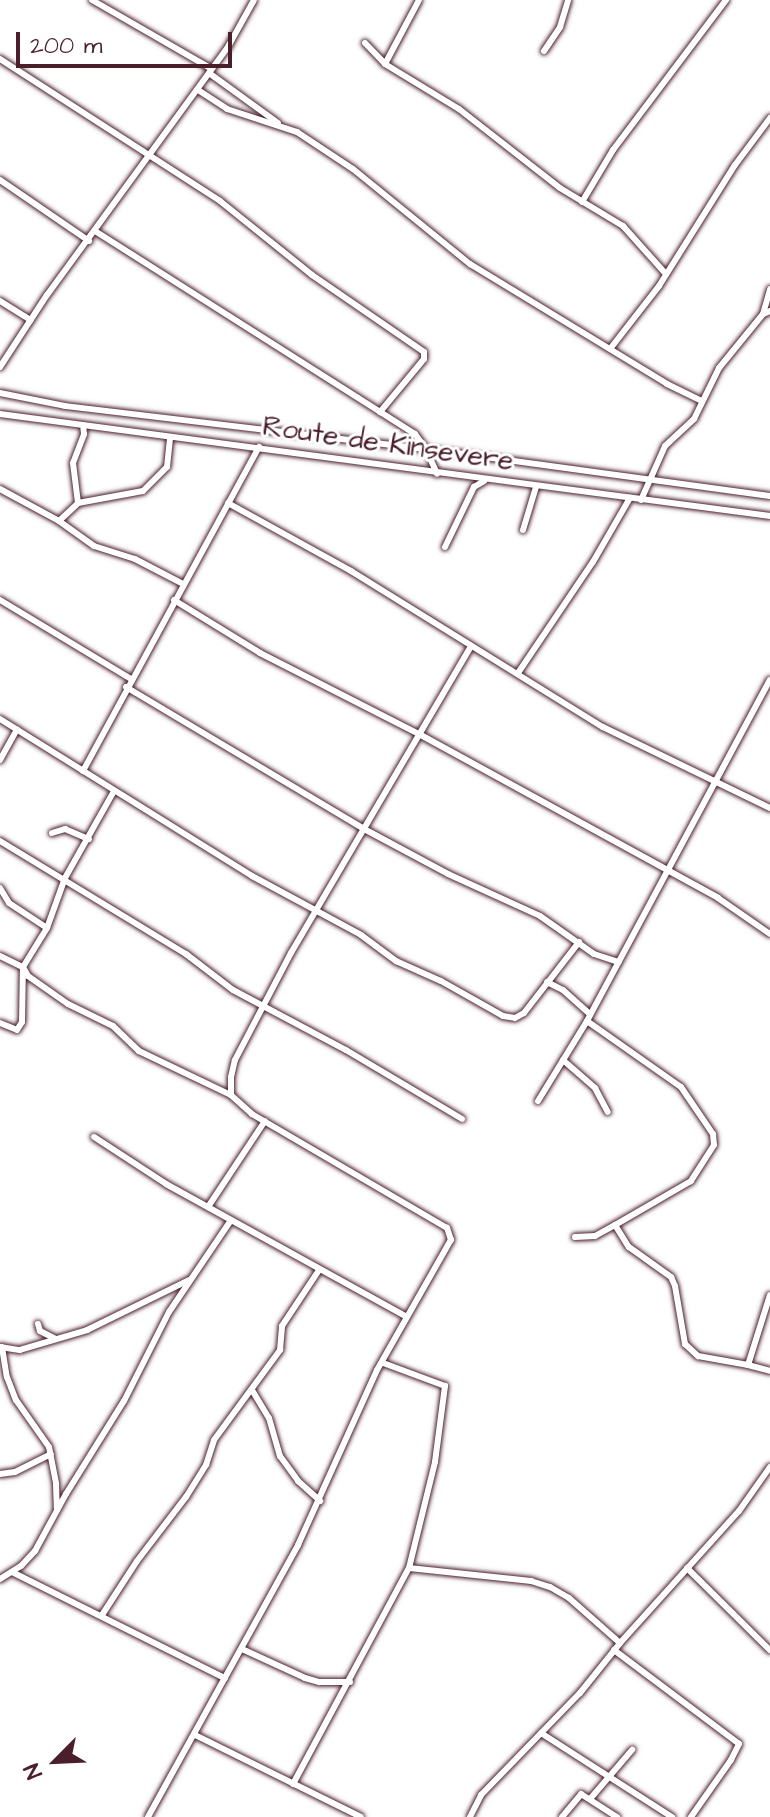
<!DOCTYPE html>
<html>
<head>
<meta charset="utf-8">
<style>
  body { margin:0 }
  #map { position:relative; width:770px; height:1817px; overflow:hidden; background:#fff; font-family:"Architects Daughter",sans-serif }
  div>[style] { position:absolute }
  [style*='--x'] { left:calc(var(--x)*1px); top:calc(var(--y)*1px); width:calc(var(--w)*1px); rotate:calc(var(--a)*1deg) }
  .roads { filter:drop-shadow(0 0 2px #4a1f2b) drop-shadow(0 0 2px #4a1f2b) }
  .minor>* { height:6px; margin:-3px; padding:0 3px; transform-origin:3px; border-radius:3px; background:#fff }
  span { translate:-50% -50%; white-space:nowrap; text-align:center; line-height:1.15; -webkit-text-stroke:6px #fff; paint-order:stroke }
  .street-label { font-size:28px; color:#4a1f2b }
  .north { position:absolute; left:16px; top:1721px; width:80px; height:80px; -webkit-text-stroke:6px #fff; paint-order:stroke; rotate:246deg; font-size:22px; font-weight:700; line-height:32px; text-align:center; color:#4a1f2b }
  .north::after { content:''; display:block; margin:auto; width:28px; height:36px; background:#4a1f2b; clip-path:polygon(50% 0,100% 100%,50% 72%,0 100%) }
  .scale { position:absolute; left:16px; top:32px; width:216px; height:36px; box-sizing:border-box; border:4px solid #4a1f2b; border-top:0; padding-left:10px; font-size:24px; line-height:28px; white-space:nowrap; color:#4a1f2b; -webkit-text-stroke:6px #fff; paint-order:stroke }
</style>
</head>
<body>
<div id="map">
  <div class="roads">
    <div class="minor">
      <i style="--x:92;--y:0;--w:138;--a:29.9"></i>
      <i style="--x:365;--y:43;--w:29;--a:46"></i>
      <i style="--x:385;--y:64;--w:87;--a:31.3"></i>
      <i style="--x:459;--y:109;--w:128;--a:38"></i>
      <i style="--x:560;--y:188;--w:74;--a:31.1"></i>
      <i style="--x:623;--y:226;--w:64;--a:48.1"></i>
      <i style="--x:544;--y:51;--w:29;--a:-56"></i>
      <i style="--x:560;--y:27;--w:28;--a:-73"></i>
      <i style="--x:0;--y:59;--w:262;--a:32.8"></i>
      <i style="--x:220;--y:201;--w:118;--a:38.8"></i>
      <i style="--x:312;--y:275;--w:136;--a:34.5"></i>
      <i style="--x:424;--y:352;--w:7;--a:90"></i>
      <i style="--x:424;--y:359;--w:69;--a:129.7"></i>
      <i style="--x:385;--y:64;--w:72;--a:-62"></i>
      <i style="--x:209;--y:73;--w:85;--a:35.9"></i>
      <i style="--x:198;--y:90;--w:35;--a:33"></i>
      <i style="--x:227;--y:109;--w:74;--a:18.2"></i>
      <i style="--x:297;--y:132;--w:67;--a:33.5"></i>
      <i style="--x:353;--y:169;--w:151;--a:39.1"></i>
      <i style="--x:470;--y:264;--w:231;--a:31.3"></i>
      <i style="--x:667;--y:384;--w:39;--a:26"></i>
      <i style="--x:0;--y:180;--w:108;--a:34.4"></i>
      <i style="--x:582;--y:202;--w:61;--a:-59.2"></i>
      <i style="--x:613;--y:150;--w:188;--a:-53"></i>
      <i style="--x:95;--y:231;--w:379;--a:32.4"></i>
      <i style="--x:415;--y:434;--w:19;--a:54"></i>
      <i style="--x:426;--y:449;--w:27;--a:66"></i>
      <i style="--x:0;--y:301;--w:36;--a:32"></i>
      <i style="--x:763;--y:314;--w:26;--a:-74"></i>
      <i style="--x:610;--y:349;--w:80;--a:-52.1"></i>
      <i style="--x:659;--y:286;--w:143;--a:-57.9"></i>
      <i style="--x:735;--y:165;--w:59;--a:-53.3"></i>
      <i style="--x:0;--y:367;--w:86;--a:-56.9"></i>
      <i style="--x:47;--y:295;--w:309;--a:-53.9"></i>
      <i style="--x:229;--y:45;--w:51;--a:-60.9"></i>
      <i style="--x:0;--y:393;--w:66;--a:11.3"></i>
      <i style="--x:65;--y:406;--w:364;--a:6.8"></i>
      <i style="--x:426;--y:449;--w:347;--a:7.8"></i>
      <i style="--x:0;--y:414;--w:777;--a:7.55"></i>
      <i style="--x:0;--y:489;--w:67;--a:28.5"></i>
      <i style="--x:59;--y:521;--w:43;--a:35.5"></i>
      <i style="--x:94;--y:546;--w:43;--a:17.6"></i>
      <i style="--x:135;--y:559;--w:54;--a:27.5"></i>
      <i style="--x:641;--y:500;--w:59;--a:-66"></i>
      <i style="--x:665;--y:446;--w:40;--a:-43"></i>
      <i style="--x:694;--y:419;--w:57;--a:-63.9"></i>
      <i style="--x:719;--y:368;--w:70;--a:-50.8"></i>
      <i style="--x:763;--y:314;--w:8;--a:-23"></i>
      <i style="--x:78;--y:503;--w:66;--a:-10.5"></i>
      <i style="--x:143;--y:491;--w:34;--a:-45"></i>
      <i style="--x:167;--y:467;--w:29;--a:-84"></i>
      <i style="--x:228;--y:503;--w:141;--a:28.9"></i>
      <i style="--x:351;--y:571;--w:296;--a:31.8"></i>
      <i style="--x:603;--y:727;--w:186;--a:25.9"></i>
      <i style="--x:59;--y:521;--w:26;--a:-43"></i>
      <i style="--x:78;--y:503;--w:40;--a:-97.1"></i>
      <i style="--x:73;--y:463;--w:31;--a:-69"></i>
      <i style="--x:84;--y:434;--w:9;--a:-96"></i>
      <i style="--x:523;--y:530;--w:45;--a:-73.2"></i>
      <i style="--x:445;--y:547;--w:67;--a:-64.2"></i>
      <i style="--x:474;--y:487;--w:12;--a:-31"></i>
      <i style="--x:0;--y:600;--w:153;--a:31.1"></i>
      <i style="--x:174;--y:600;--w:101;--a:31.6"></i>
      <i style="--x:260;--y:653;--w:178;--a:27"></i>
      <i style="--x:419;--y:734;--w:341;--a:28.7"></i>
      <i style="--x:718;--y:898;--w:63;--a:34.7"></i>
      <i style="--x:518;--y:673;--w:134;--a:-56"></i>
      <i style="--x:593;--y:562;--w:74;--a:-60"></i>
      <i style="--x:126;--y:687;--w:279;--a:30.8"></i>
      <i style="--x:366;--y:830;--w:93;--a:28.2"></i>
      <i style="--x:448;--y:874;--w:101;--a:24.5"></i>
      <i style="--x:540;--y:916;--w:66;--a:35.1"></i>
      <i style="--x:594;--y:954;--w:26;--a:18"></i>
      <i style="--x:0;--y:719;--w:297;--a:31.9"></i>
      <i style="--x:252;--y:876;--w:124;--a:28.4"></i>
      <i style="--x:361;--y:935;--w:44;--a:36.6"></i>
      <i style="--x:396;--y:961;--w:49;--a:24"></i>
      <i style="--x:441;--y:981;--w:71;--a:29.4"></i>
      <i style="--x:503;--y:1016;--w:12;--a:9"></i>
      <i style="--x:515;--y:1018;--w:10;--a:-29"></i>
      <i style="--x:524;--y:1013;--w:90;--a:-52.2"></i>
      <i style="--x:0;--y:760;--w:35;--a:-61"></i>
      <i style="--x:83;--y:771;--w:369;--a:-61.5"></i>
      <i style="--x:52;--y:833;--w:14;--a:-17"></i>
      <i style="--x:65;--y:829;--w:26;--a:23"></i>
      <i style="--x:0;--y:841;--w:218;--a:31.3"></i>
      <i style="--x:186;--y:954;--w:59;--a:37.5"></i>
      <i style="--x:233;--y:990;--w:128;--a:28"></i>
      <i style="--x:346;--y:1050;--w:135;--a:30.7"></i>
      <i style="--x:0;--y:888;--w:17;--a:59"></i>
      <i style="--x:9;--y:903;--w:45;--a:33.3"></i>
      <i style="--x:0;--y:956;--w:25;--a:26"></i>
      <i style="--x:23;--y:967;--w:10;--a:61"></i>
      <i style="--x:28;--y:976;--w:49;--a:35"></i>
      <i style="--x:68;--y:1004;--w:50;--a:26.1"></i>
      <i style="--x:113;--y:1026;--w:36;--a:44"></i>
      <i style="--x:139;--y:1051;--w:102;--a:25.6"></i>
      <i style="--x:547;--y:982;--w:18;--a:27"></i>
      <i style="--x:563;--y:990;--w:36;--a:42"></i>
      <i style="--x:587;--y:1021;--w:115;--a:35.1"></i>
      <i style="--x:681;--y:1087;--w:57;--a:55.8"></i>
      <i style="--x:713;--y:1134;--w:11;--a:85"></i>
      <i style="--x:714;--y:1145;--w:43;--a:122.6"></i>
      <i style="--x:691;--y:1181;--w:88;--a:149.9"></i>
      <i style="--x:615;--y:1225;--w:26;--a:58"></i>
      <i style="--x:629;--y:1247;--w:52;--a:35.5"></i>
      <i style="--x:671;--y:1277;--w:10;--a:66"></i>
      <i style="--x:675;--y:1286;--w:59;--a:80.2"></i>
      <i style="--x:685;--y:1344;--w:18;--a:43"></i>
      <i style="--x:698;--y:1356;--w:51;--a:10.2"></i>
      <i style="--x:748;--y:1365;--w:73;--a:-72.6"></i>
      <i style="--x:0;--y:1023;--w:18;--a:22"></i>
      <i style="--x:17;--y:1030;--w:9;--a:-58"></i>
      <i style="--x:22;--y:1022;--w:55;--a:-89"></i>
      <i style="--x:23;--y:967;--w:46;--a:-58.4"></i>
      <i style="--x:47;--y:928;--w:53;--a:-70.2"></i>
      <i style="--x:65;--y:878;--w:100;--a:-60.6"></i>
      <i style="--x:563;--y:1060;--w:43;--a:41.2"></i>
      <i style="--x:595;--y:1088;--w:27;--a:62"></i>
      <i style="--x:538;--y:1101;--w:94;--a:-58.5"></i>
      <i style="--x:587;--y:1021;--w:387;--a:-61.8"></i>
      <i style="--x:94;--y:1137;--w:86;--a:33.1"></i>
      <i style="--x:166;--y:1184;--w:273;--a:28.9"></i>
      <i style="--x:208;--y:1207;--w:103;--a:-56.5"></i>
      <i style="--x:575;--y:1237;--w:20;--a:-3"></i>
      <i style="--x:595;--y:1236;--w:23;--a:-29"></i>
      <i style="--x:38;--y:1324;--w:7;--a:74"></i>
      <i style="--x:40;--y:1331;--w:16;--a:27"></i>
      <i style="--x:0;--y:1347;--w:20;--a:9"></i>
      <i style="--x:20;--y:1350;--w:70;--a:-16.6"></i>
      <i style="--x:87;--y:1330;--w:114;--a:-26.1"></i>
      <i style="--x:2;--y:1347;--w:30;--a:81"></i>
      <i style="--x:7;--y:1377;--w:25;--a:69"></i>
      <i style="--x:16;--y:1400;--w:57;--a:54.9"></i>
      <i style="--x:49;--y:1447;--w:38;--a:79"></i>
      <i style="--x:56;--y:1484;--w:26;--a:88"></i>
      <i style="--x:748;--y:1365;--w:23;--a:15"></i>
      <i style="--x:252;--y:1390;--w:33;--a:59"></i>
      <i style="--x:269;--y:1418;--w:40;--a:74"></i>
      <i style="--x:280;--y:1456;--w:31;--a:54"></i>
      <i style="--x:298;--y:1481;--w:30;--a:42"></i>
      <i style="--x:0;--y:1474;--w:15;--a:-8"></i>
      <i style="--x:15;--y:1472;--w:40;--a:-26.6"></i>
      <i style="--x:409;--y:1568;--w:123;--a:6.1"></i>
      <i style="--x:531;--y:1581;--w:20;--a:18"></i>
      <i style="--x:550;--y:1587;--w:22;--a:30"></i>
      <i style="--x:569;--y:1598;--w:68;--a:41.4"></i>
      <i style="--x:687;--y:1568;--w:117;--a:44.7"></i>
      <i style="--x:12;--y:1572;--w:238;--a:26.5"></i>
      <i style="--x:0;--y:1579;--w:25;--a:-32"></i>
      <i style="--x:21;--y:1566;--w:21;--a:-47"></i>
      <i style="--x:35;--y:1551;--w:65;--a:-61.5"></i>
      <i style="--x:66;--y:1494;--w:110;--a:-58.1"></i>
      <i style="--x:124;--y:1401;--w:100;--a:-63.2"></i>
      <i style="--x:169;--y:1312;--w:111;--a:-56"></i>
      <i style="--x:102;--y:1615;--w:64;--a:-57.1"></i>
      <i style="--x:137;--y:1561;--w:81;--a:-52.6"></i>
      <i style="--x:186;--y:1497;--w:38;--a:-58"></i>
      <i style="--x:206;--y:1465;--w:26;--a:-72"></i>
      <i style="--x:214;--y:1440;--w:112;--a:-53.7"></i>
      <i style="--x:280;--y:1350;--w:24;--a:-85"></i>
      <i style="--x:282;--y:1326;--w:67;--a:-56.5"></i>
      <i style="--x:242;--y:1649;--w:69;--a:24.7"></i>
      <i style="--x:305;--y:1678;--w:15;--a:16"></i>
      <i style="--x:319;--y:1682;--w:31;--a:0"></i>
      <i style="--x:614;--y:1650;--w:156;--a:36.9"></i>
      <i style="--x:739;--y:1744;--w:18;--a:117"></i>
      <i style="--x:731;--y:1760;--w:70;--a:125.1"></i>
      <i style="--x:541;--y:1733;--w:156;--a:32.7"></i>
      <i style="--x:195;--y:1735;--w:185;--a:26.3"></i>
      <i style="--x:293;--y:1784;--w:245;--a:-61.8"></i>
      <i style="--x:409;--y:1568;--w:109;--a:-76.2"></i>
      <i style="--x:435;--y:1462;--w:77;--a:-82.5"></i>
      <i style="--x:445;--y:1386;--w:66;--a:-159.6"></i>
      <i style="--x:590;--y:1799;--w:65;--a:-49.4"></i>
      <i style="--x:148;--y:1817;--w:311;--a:-61.1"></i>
      <i style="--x:298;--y:1545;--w:192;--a:-65.7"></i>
      <i style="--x:377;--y:1370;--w:150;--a:-60.4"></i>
      <i style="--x:451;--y:1240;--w:13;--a:-108"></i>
      <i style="--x:447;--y:1228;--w:226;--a:-149.7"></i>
      <i style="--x:252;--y:1114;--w:28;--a:-138"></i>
      <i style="--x:231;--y:1095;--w:18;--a:-90"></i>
      <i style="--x:231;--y:1077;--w:17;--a:-77"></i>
      <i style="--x:235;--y:1060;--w:121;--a:-62.4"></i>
      <i style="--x:291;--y:953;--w:356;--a:-59.6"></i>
      <i style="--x:470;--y:1817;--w:25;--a:-63"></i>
      <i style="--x:481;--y:1795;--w:142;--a:-45.9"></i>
      <i style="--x:580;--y:1693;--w:64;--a:-51.3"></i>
      <i style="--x:620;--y:1643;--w:178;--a:-48"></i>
      <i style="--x:739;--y:1511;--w:54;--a:-54.8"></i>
      <i style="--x:562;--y:1817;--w:30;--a:-50"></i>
      <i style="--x:581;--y:1794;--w:43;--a:32.6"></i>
    </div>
  </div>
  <div class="street-label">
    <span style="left:388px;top:444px;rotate:8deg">Route de Kinsevere</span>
  </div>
  <div class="north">N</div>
  <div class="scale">200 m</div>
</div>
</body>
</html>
